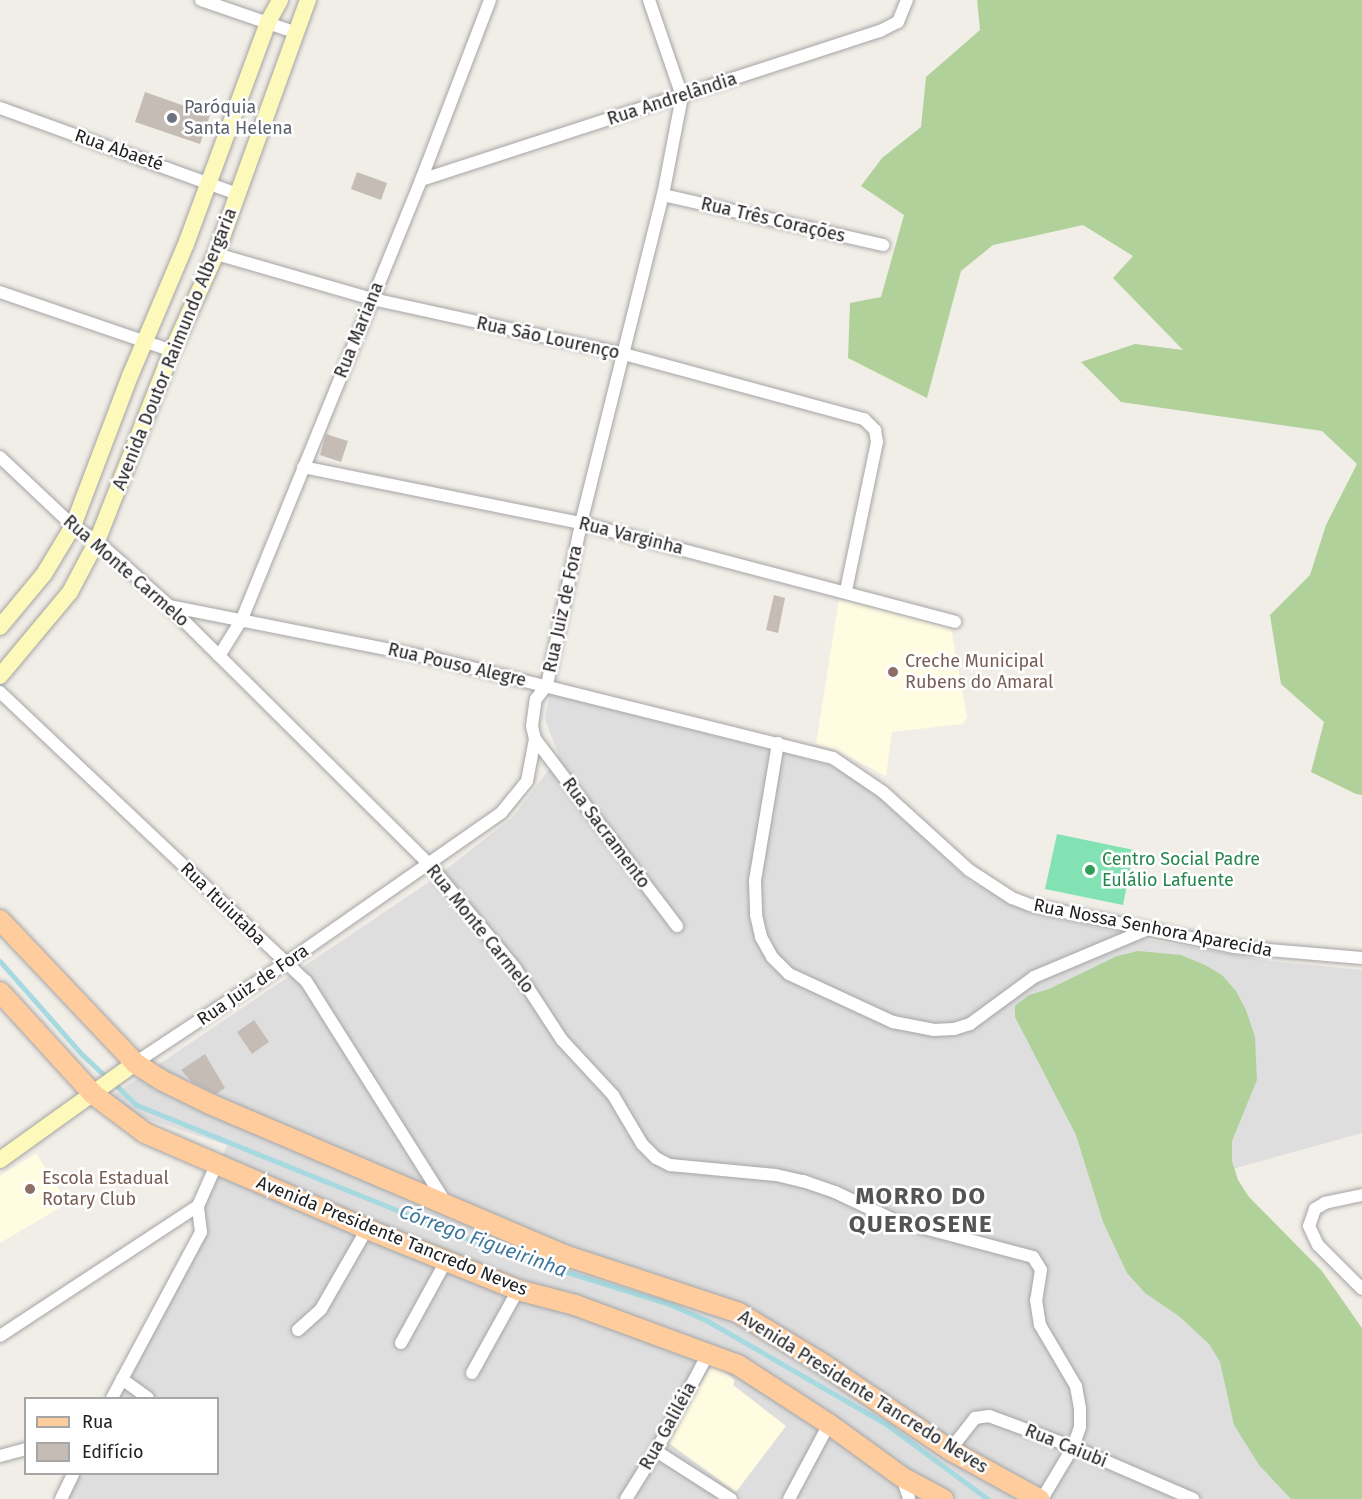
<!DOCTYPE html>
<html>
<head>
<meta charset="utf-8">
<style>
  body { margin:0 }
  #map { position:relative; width:1362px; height:1499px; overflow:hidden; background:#f1ede7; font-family:"Fira Sans",sans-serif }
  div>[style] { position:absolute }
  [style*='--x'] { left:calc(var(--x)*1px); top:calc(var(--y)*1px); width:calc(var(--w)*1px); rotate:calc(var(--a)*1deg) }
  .residential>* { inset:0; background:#dfdede }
  .education>* { inset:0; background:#fffce2 }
  .forest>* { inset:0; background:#b0d29a }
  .pitch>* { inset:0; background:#83e2b4 }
  .stream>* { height:4.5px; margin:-2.25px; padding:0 2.25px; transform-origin:2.25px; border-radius:2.25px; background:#a6d9e0 }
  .building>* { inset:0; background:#c6bcb6 }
  .roads { filter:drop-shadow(0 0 2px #a5a5a5) drop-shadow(0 0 2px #a5a5a5) }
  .street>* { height:12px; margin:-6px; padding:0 6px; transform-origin:6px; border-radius:6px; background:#fff }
  .secondary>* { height:16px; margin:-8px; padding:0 8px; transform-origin:8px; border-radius:8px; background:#fcf9ba }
  .primary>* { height:20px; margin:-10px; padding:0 10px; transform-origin:10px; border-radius:10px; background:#ffcc9e }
  .dots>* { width:16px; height:16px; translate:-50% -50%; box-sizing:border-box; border:3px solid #fff; border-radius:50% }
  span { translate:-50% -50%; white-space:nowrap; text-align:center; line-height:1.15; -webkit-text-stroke:5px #fff; paint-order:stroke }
  .street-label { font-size:18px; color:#212121 }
  .worship-label { font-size:18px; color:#5b616d }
  .left { translate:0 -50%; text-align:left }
  .education-label { font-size:18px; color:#785e54 }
  .leisure-label { font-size:18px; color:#27864d }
  .water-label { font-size:20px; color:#40779c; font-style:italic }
  .district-label { font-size:24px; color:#545454; font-weight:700; letter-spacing:1.5px }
  .legend { position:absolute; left:24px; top:1397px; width:195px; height:78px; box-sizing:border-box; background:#fff; border:2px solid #a6a6a6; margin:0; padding:8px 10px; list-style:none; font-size:18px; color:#212121 }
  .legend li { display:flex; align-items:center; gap:12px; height:30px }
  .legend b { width:30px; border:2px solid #a6a6a6 }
</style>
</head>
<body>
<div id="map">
  <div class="residential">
    <i style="clip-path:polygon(550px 694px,827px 764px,863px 782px,971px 882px,1038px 914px,1150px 940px,1270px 961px,1362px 970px,1362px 1133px,1175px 1185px,1362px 1499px,65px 1499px,77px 1474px,218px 1474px,218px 1398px,118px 1398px,199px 1245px,201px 1212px,227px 1145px,100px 1104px,435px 878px,513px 817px,559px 756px,545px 719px)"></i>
  </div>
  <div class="education">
    <i style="clip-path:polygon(839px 599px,951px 628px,967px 717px,963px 724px,892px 732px,886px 776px,834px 749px,816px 744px)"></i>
    <i style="clip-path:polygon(36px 1153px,68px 1203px,0 1243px,0 1176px)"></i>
    <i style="clip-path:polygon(713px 1363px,735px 1380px,733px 1385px,786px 1426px,736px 1492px,666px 1441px)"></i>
  </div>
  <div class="forest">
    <i style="clip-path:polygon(977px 0,1362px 0,1362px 795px,1356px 794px,1311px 772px,1324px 722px,1281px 684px,1270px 615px,1310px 575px,1326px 525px,1357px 464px,1322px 431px,1121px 402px,1081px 362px,1135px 344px,1183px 350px,1113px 278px,1133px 256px,1083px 225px,993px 245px,961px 271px,927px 398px,848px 358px,850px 303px,881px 297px,904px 215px,861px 186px,882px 158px,921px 127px,926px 77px,980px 30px)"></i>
    <i style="clip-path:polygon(1138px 951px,1181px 955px,1205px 965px,1222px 975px,1236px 991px,1246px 1010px,1255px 1037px,1257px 1080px,1232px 1141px,1232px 1161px,1238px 1180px,1249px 1197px,1322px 1271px,1362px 1328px,1362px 1499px,1291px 1499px,1259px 1465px,1234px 1425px,1220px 1362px,1209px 1344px,1180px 1317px,1145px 1293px,1127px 1273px,1103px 1222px,1076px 1135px,1015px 1017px,1015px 1006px,1029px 995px,1049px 989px,1117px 956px)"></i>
  </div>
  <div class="pitch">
    <i style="clip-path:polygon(1057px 834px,1134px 850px,1123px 905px,1045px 889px)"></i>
  </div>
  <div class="stream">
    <i style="--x:0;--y:961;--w:125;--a:48.6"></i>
    <i style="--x:83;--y:1055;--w:34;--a:43"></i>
    <i style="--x:114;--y:1083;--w:32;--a:44"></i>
    <i style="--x:137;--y:1105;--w:344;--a:22"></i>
    <i style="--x:456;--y:1234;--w:47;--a:21.1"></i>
    <i style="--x:500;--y:1251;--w:180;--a:17.4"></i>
    <i style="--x:672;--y:1305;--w:39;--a:24"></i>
    <i style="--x:708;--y:1321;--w:204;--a:30"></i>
    <i style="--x:885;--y:1423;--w:128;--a:36.4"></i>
  </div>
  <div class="building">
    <i style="clip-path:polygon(145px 92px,210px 115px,200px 144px,135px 122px)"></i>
    <i style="clip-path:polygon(357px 172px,387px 183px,381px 200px,351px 189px)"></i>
    <i style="clip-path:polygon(326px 434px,348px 441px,341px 462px,320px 455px)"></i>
    <i style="clip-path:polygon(774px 595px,785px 598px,778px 633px,766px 630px)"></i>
    <i style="clip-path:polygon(254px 1020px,269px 1042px,252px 1054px,237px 1032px)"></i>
    <i style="clip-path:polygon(205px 1054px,225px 1088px,216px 1094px,192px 1082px,181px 1070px)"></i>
  </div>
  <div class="roads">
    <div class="street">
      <i style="--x:201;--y:0;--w:102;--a:19"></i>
      <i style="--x:0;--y:108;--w:252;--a:19.9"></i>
      <i style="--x:421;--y:180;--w:483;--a:-18"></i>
      <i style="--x:880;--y:31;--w:20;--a:-27"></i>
      <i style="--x:898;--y:22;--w:24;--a:-68"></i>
      <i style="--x:663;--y:195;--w:226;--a:12.8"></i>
      <i style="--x:216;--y:254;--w:162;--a:16.1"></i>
      <i style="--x:372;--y:299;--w:258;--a:12.3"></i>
      <i style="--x:624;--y:354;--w:249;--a:15.2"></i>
      <i style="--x:864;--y:419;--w:16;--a:45"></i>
      <i style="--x:875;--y:430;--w:12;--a:81"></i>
      <i style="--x:877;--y:442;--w:152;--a:101.8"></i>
      <i style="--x:0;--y:292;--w:182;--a:18.9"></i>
      <i style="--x:0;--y:457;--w:100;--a:43.4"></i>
      <i style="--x:73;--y:526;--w:28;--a:32"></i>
      <i style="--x:97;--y:541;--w:96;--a:42"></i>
      <i style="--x:168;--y:605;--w:368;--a:44.8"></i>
      <i style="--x:429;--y:864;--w:135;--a:50.4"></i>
      <i style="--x:515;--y:968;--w:86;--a:56.9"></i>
      <i style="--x:562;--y:1040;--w:75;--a:47.2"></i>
      <i style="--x:613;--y:1095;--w:57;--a:59.4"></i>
      <i style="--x:642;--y:1144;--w:20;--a:45"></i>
      <i style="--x:656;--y:1158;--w:16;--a:27"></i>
      <i style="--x:670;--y:1165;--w:106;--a:5.4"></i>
      <i style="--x:776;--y:1175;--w:28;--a:13"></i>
      <i style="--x:803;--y:1181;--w:34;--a:19"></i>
      <i style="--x:835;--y:1192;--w:65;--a:25.4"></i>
      <i style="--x:894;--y:1220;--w:144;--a:14.9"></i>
      <i style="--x:1033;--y:1257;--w:15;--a:58"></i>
      <i style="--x:1041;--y:1270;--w:30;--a:99"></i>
      <i style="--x:1036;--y:1300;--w:25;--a:81"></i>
      <i style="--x:1040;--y:1325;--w:71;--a:59.5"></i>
      <i style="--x:1076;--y:1386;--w:22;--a:80"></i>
      <i style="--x:1080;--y:1408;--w:19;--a:90"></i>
      <i style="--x:1080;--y:1427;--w:21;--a:109"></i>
      <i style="--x:1073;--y:1447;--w:61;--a:120.8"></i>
      <i style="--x:303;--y:467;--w:284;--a:11.4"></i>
      <i style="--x:581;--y:523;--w:387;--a:14.8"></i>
      <i style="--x:169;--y:606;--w:272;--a:11.2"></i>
      <i style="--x:436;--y:659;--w:409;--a:14"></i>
      <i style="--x:833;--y:758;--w:60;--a:34.2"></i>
      <i style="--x:883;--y:792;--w:116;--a:42.2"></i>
      <i style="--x:969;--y:870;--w:51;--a:33.1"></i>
      <i style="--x:1012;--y:898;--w:19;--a:21"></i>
      <i style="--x:1030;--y:905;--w:208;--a:11.6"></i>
      <i style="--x:1234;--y:947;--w:128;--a:4.9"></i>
      <i style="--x:219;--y:656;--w:44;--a:-58.1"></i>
      <i style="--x:242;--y:619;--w:474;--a:-67.8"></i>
      <i style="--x:421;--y:180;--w:193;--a:-69"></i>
      <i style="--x:0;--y:692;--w:421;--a:43.4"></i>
      <i style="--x:306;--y:981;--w:265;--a:57.8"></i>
      <i style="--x:535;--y:739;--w:235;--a:52.8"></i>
      <i style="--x:778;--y:743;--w:140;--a:99.5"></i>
      <i style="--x:755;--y:881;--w:34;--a:88"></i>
      <i style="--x:756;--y:915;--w:23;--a:77"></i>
      <i style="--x:761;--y:937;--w:23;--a:61"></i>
      <i style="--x:772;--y:957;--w:24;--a:45"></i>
      <i style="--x:789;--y:974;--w:115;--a:24.8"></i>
      <i style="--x:893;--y:1022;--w:42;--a:11"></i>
      <i style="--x:934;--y:1030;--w:20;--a:-3"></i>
      <i style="--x:954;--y:1029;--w:17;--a:-17"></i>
      <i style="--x:970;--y:1024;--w:79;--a:-36.3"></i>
      <i style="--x:1034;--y:977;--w:121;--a:-22.8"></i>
      <i style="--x:135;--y:1063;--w:181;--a:-33.5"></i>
      <i style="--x:286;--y:963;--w:262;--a:-34.9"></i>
      <i style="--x:501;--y:813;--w:41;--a:-50.9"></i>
      <i style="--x:527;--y:781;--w:43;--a:-79.2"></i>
      <i style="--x:535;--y:739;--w:13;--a:-103"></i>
      <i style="--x:532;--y:726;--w:27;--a:-82"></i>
      <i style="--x:536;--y:699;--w:18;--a:-52"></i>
      <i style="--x:547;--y:685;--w:166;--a:-78.1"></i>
      <i style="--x:581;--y:523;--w:338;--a:-76"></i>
      <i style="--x:663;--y:195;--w:101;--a:-79.1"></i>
      <i style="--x:682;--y:96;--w:102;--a:-109"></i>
      <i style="--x:1362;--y:1195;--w:38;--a:168"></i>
      <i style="--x:1325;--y:1203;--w:12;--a:149"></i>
      <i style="--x:1315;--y:1209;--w:18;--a:109"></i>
      <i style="--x:1309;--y:1226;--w:21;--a:65"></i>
      <i style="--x:1318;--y:1245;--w:62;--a:45"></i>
      <i style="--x:298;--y:1330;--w:31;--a:-42"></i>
      <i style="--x:321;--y:1309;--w:92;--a:-60.1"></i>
      <i style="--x:0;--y:1336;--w:237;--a:-33.3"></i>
      <i style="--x:198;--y:1206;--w:47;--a:-66.2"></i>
      <i style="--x:401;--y:1343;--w:94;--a:-61.2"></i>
      <i style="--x:472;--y:1373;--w:95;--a:-61"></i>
      <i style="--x:122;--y:1379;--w:32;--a:36"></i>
      <i style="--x:112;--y:1398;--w:188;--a:-61.8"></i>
      <i style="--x:201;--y:1232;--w:26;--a:-97"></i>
      <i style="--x:950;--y:1450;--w:41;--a:-52"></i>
      <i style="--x:975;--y:1418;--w:14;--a:-8"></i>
      <i style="--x:989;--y:1416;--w:90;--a:20.3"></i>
      <i style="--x:1073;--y:1447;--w:131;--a:23.4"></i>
      <i style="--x:656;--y:1451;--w:89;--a:32.6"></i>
      <i style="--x:0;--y:1456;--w:27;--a:-15"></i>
      <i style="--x:902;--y:1477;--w:23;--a:72"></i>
      <i style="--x:61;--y:1499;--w:28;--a:-64"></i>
      <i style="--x:626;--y:1499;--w:57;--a:-58"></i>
      <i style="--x:656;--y:1451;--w:112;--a:-61.8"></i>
      <i style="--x:789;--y:1499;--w:85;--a:-61.9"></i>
    </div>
    <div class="secondary">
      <i style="--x:0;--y:627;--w:69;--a:-50.3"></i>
      <i style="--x:44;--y:574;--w:56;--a:-58.9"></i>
      <i style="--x:73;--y:526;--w:160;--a:-69.2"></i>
      <i style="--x:130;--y:376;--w:143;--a:-67"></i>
      <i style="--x:186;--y:244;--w:237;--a:-69.7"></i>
      <i style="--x:268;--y:22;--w:25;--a:-61"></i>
      <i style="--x:0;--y:676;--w:109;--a:-50.2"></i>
      <i style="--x:70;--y:592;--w:58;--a:-62.1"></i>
      <i style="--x:97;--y:541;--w:204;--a:-68.5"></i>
      <i style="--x:172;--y:351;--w:107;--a:-65.6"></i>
      <i style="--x:216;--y:254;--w:270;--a:-70.1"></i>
      <i style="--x:0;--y:1160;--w:166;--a:-35.7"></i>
    </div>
    <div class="primary">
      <i style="--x:0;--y:920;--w:197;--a:46.6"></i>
      <i style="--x:135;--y:1063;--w:31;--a:33"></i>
      <i style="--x:161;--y:1080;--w:55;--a:26.1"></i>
      <i style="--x:210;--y:1104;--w:385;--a:23.1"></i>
      <i style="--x:564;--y:1255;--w:184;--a:18.3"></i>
      <i style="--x:739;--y:1313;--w:95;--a:31.2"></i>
      <i style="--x:820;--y:1362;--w:157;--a:34.1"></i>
      <i style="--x:950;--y:1450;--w:102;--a:28.8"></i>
      <i style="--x:0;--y:992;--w:138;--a:47.6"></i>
      <i style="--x:93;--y:1094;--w:65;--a:36.9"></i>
      <i style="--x:145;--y:1133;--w:242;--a:23.4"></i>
      <i style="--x:367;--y:1229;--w:163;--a:22"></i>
      <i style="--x:518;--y:1290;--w:59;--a:14.7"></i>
      <i style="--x:575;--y:1305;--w:174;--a:20.2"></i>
      <i style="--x:738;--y:1365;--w:108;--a:33"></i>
      <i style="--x:829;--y:1424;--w:90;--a:36"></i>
      <i style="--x:902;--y:1477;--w:47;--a:28.2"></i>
    </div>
  </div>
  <div class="dots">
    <i style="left:172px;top:118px;background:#6b7280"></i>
    <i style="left:893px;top:672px;background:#8d6e63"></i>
    <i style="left:1090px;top:870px;background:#2e9e5b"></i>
    <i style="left:30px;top:1189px;background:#8d6e63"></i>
  </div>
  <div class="street-label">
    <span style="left:672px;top:99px;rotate:-18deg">Rua Andrelândia</span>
    <span style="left:119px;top:150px;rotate:19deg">Rua Abaeté</span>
    <span style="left:773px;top:220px;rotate:13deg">Rua Três Corações</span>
    <span style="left:359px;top:330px;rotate:-68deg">Rua Mariana</span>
    <span style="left:548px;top:338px;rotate:12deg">Rua São Lourenço</span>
    <span style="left:175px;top:349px;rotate:-68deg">Avenida Doutor Raimundo Albergaria</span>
    <span style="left:631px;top:536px;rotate:14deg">Rua Varginha</span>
    <span style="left:126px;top:571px;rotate:41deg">Rua Monte Carmelo</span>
    <span style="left:563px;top:609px;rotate:-78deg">Rua Juiz de Fora</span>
    <span style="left:457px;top:665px;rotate:13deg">Rua Pouso Alegre</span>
    <span style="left:606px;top:833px;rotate:53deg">Rua Sacramento</span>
    <span style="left:223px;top:904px;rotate:44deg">Rua Ituiutaba</span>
    <span style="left:1153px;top:928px;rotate:11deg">Rua Nossa Senhora Aparecida</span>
    <span style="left:480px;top:929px;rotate:51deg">Rua Monte Carmelo</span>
    <span style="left:253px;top:985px;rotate:-34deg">Rua Juiz de Fora</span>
    <span style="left:392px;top:1236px;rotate:22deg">Avenida Presidente Tancredo Neves</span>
    <span style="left:863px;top:1392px;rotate:32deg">Avenida Presidente Tancredo Neves</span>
    <span style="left:668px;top:1426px;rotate:-61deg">Rua Galiléia</span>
    <span style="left:1066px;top:1446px;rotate:22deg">Rua Caiubi</span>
  </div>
  <div class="worship-label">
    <span class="left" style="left:184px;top:118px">Paróquia<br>Santa Helena</span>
  </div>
  <div class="education-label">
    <span class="left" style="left:905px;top:672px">Creche Municipal<br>Rubens do Amaral</span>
    <span class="left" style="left:42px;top:1189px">Escola Estadual<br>Rotary Club</span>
  </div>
  <div class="leisure-label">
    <span class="left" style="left:1102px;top:870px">Centro Social Padre<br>Eulálio Lafuente</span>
  </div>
  <div class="water-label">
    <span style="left:483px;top:1241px;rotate:20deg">Córrego Figueirinha</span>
  </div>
  <div class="district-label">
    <span style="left:921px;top:1211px">MORRO DO<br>QUEROSENE</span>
  </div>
  <ul class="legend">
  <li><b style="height:8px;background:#ffcc9e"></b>Rua</li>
  <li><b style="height:16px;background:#c6bcb6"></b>Edifício</li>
  </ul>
</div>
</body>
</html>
